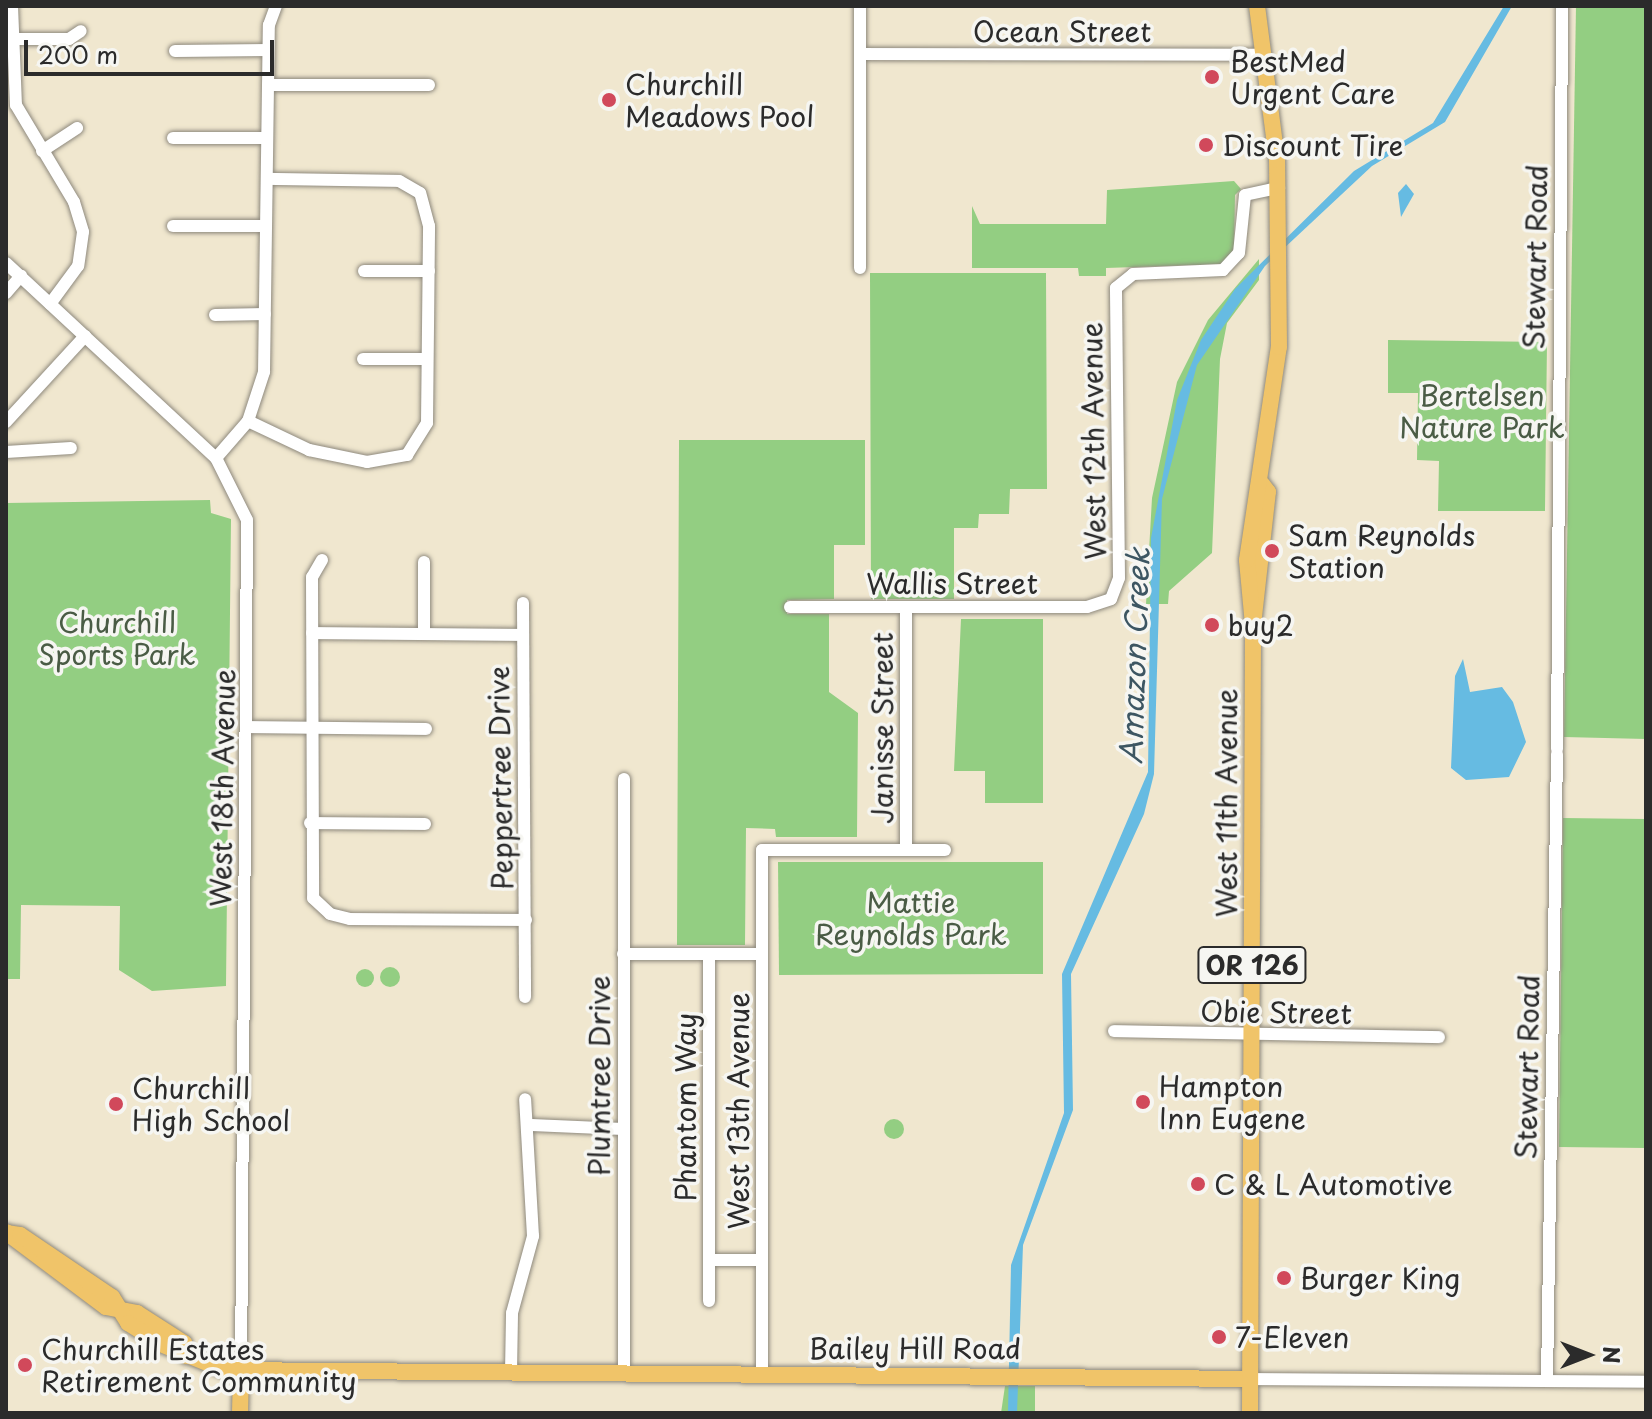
<!DOCTYPE html>
<html>
<head>
<meta charset="utf-8">
<style>
  body { margin:0 }
  #map { position:relative; width:1652px; height:1419px; overflow:hidden; background:#f0e7cf; font-family:"Playpen Sans",sans-serif }
  div>[style] { position:absolute }
  [style*='--x'] { left:calc(var(--x)*1px); top:calc(var(--y)*1px); width:calc(var(--w)*1px); rotate:calc(var(--a)*1deg) }
  .green>* { inset:0; background:#93ce82 }
  .round { border-radius:50% }
  .water>* { inset:0; background:#66bbe2 }
  .roads { filter:drop-shadow(0 0 2px #8e897d) drop-shadow(0 0 2px #8e897d) }
  .minor>* { height:12px; margin:-6px; padding:0 6px; transform-origin:6px; border-radius:6px; background:#fff }
  .major>* { height:16px; margin:-8px; padding:0 8px; transform-origin:8px; border-radius:8px; background:#f0c469 }
  .dots>* { width:22px; height:22px; translate:-50% -50%; box-sizing:border-box; border:4px solid #f6f6f2; border-radius:50% }
  span { translate:-50% -50%; white-space:nowrap; text-align:center; line-height:1.15; -webkit-text-stroke:7px #f6f6f2; paint-order:stroke }
  .shield-label span { padding:2px 6px; background:#f6f6f2; border:2px solid; border-radius:6px; -webkit-text-stroke-width:0 }
  .shield-label { font-size:26px; color:#2b2b2b; font-weight:700 }
  .street-label { font-size:28px; color:#2b2b2b }
  .poi-label { font-size:28px; color:#2b2b2b }
  .left { translate:0 -50%; text-align:left }
  .park-label { font-size:28px; color:#4a5c45 }
  .water-label { font-size:30px; color:#3d5662; font-style:italic }
  .frame { position:absolute; inset:0; border:8px solid #2b2b2b; pointer-events:none }
  .north { position:absolute; left:1548px; top:1315px; width:80px; height:80px; -webkit-text-stroke:6px #f6f6f2; paint-order:stroke; rotate:90deg; font-size:22px; font-weight:700; line-height:32px; text-align:center; color:#2b2b2b }
  .north::after { content:''; display:block; margin:auto; width:28px; height:36px; background:#2b2b2b; clip-path:polygon(50% 0,100% 100%,50% 72%,0 100%) }
  .scale { position:absolute; left:24px; top:40px; width:250px; height:36px; box-sizing:border-box; border:4px solid #2b2b2b; border-top:0; padding-left:10px; font-size:24px; line-height:28px; white-space:nowrap; color:#2b2b2b; -webkit-text-stroke:6px #f6f6f2; paint-order:stroke }
</style>
</head>
<body>
<div id="map">
  <div class="green">
    <i style="clip-path:polygon(1576px 6px,1646px 6px,1646px 739px,1564px 737px)"></i>
    <i style="clip-path:polygon(1234px 181px,1241px 189px,1235px 195px,1234px 252px,1225px 264px,1106px 268px,1106px 276px,1079px 276px,1078px 268px,972px 268px,972px 206px,980px 224px,1106px 224px,1107px 190px)"></i>
    <i style="clip-path:polygon(1259px 259px,1259px 280px,1227px 323px,1220px 359px,1212px 553px,1169px 591px,1168px 604px,1146px 604px,1152px 498px,1177px 382px,1208px 320px)"></i>
    <i style="clip-path:polygon(870px 273px,1046px 273px,1047px 489px,1010px 489px,1009px 514px,979px 514px,978px 528px,954px 528px,954px 599px,871px 599px)"></i>
    <i style="clip-path:polygon(1388px 340px,1547px 342px,1545px 511px,1438px 511px,1439px 461px,1417px 460px,1418px 393px,1388px 393px)"></i>
    <i style="clip-path:polygon(679px 440px,865px 440px,865px 545px,834px 545px,834px 599px,787px 600px,787px 614px,829px 614px,829px 692px,858px 713px,857px 837px,776px 837px,775px 829px,746px 828px,745px 945px,677px 945px)"></i>
    <i style="clip-path:polygon(210px 500px,211px 513px,231px 519px,226px 986px,152px 991px,119px 970px,120px 906px,21px 905px,20px 979px,6px 979px,6px 503px)"></i>
    <i style="clip-path:polygon(961px 619px,1043px 619px,1043px 803px,985px 803px,985px 771px,954px 771px)"></i>
    <i style="clip-path:polygon(1563px 818px,1646px 819px,1646px 1148px,1559px 1147px)"></i>
    <i style="clip-path:polygon(778px 862px,1043px 862px,1043px 974px,779px 975px)"></i>
    <i class="round" style="left:380px;top:967px;width:20px;height:20px"></i>
    <i class="round" style="left:356px;top:969px;width:18px;height:18px"></i>
    <i class="round" style="left:884px;top:1119px;width:20px;height:20px"></i>
    <i style="clip-path:polygon(1005px 1386px,1035px 1386px,1035px 1413px,1001px 1413px)"></i>
  </div>
  <div class="water">
    <i style="clip-path:polygon(1504px 6px,1512px 6px,1445px 122px,1372px 166px,1265px 266px,1197px 365px,1162px 499px,1154px 774px,1144px 814px,1071px 974px,1073px 1110px,1023px 1245px,1017px 1413px,1008px 1413px,1011px 1265px,1064px 1113px,1062px 974px,1148px 772px,1151px 538px,1177px 400px,1201px 340px,1235px 289px,1354px 171px,1433px 123px)"></i>
    <i style="clip-path:polygon(1406px 184px,1414px 194px,1401px 217px,1398px 193px)"></i>
    <i style="clip-path:polygon(1463px 659px,1470px 692px,1502px 687px,1513px 702px,1526px 742px,1509px 777px,1466px 780px,1451px 768px,1455px 676px)"></i>
  </div>
  <div class="roads">
    <div class="minor">
      <i style="--x:12;--y:6;--w:99;--a:87.7"></i>
      <i style="--x:16;--y:105;--w:113;--a:59.1"></i>
      <i style="--x:74;--y:202;--w:31;--a:73"></i>
      <i style="--x:83;--y:232;--w:34;--a:98"></i>
      <i style="--x:78;--y:266;--w:47;--a:126.4"></i>
      <i style="--x:860;--y:6;--w:262;--a:90"></i>
      <i style="--x:13;--y:39;--w:56;--a:0"></i>
      <i style="--x:69;--y:39;--w:14;--a:-34"></i>
      <i style="--x:175;--y:51;--w:93;--a:-0.6"></i>
      <i style="--x:860;--y:54;--w:404;--a:0.1"></i>
      <i style="--x:268;--y:85;--w:161;--a:0"></i>
      <i style="--x:173;--y:138;--w:94;--a:0"></i>
      <i style="--x:42;--y:151;--w:42;--a:-33.3"></i>
      <i style="--x:173;--y:226;--w:93;--a:0"></i>
      <i style="--x:6;--y:263;--w:287;--a:42.9"></i>
      <i style="--x:216;--y:458;--w:69;--a:63.4"></i>
      <i style="--x:247;--y:520;--w:851;--a:90.4"></i>
      <i style="--x:364;--y:271;--w:65;--a:0"></i>
      <i style="--x:6;--y:293;--w:23;--a:-49"></i>
      <i style="--x:215;--y:315;--w:50;--a:-1.1"></i>
      <i style="--x:363;--y:359;--w:64;--a:0"></i>
      <i style="--x:248;--y:421;--w:68;--a:25.4"></i>
      <i style="--x:309;--y:450;--w:59;--a:11.7"></i>
      <i style="--x:367;--y:462;--w:41;--a:-9.9"></i>
      <i style="--x:407;--y:455;--w:38;--a:-58"></i>
      <i style="--x:427;--y:423;--w:197;--a:-89.4"></i>
      <i style="--x:429;--y:226;--w:34;--a:-105"></i>
      <i style="--x:420;--y:193;--w:24;--a:-150"></i>
      <i style="--x:399;--y:181;--w:132;--a:-179.1"></i>
      <i style="--x:6;--y:422;--w:117;--a:-47.4"></i>
      <i style="--x:6;--y:452;--w:65;--a:-3.5"></i>
      <i style="--x:216;--y:458;--w:49;--a:-49.1"></i>
      <i style="--x:248;--y:421;--w:52;--a:-71.9"></i>
      <i style="--x:264;--y:372;--w:347;--a:-89.2"></i>
      <i style="--x:269;--y:25;--w:20;--a:-70"></i>
      <i style="--x:322;--y:560;--w:20;--a:120"></i>
      <i style="--x:312;--y:577;--w:321;--a:89.8"></i>
      <i style="--x:313;--y:898;--w:23;--a:43"></i>
      <i style="--x:330;--y:914;--w:21;--a:14"></i>
      <i style="--x:350;--y:919;--w:176;--a:0.3"></i>
      <i style="--x:523;--y:603;--w:394;--a:89.7"></i>
      <i style="--x:790;--y:607;--w:297;--a:0"></i>
      <i style="--x:1087;--y:607;--w:25;--a:-18"></i>
      <i style="--x:1111;--y:599;--w:22;--a:-69"></i>
      <i style="--x:1119;--y:578;--w:290;--a:-90.6"></i>
      <i style="--x:1116;--y:288;--w:22;--a:-39"></i>
      <i style="--x:1133;--y:274;--w:90;--a:-2.5"></i>
      <i style="--x:1223;--y:270;--w:23;--a:-47"></i>
      <i style="--x:1239;--y:253;--w:58;--a:-84.1"></i>
      <i style="--x:1245;--y:195;--w:35;--a:-12"></i>
      <i style="--x:906;--y:607;--w:243;--a:90"></i>
      <i style="--x:312;--y:633;--w:211;--a:0.5"></i>
      <i style="--x:424;--y:634;--w:72;--a:-90"></i>
      <i style="--x:248;--y:727;--w:178;--a:0.6"></i>
      <i style="--x:1557;--y:749;--w:743;--a:-89.61"></i>
      <i style="--x:624;--y:779;--w:594;--a:90"></i>
      <i style="--x:310;--y:823;--w:115;--a:0.5"></i>
      <i style="--x:623;--y:954;--w:139;--a:0"></i>
      <i style="--x:709;--y:954;--w:347;--a:90"></i>
      <i style="--x:1114;--y:1031;--w:325;--a:1.1"></i>
      <i style="--x:532;--y:1125;--w:91;--a:2.5"></i>
      <i style="--x:709;--y:1260;--w:53;--a:0"></i>
      <i style="--x:511;--y:1372;--w:59;--a:-89"></i>
      <i style="--x:512;--y:1313;--w:80;--a:-74.7"></i>
      <i style="--x:533;--y:1236;--w:137;--a:-93.3"></i>
      <i style="--x:762;--y:1373;--w:523;--a:-90"></i>
      <i style="--x:762;--y:850;--w:183;--a:0"></i>
      <i style="--x:1250;--y:1379;--w:396;--a:0.4"></i>
      <i style="--x:1547;--y:1381;--w:627;--a:-89.09"></i>
    </div>
    <div class="major">
      <i style="--x:1253;--y:625;--w:134;--a:-83.6"></i>
      <i style="--x:1268;--y:492;--w:10;--a:-127"></i>
      <i style="--x:6;--y:1232;--w:125;--a:36.9"></i>
      <i style="--x:106;--y:1307;--w:32;--a:11"></i>
      <i style="--x:137;--y:1313;--w:56;--a:32.6"></i>
      <i style="--x:184;--y:1343;--w:13;--a:81"></i>
      <i style="--x:6;--y:1233;--w:14;--a:8"></i>
      <i style="--x:20;--y:1235;--w:111;--a:34"></i>
      <i style="--x:112;--y:1297;--w:31;--a:58"></i>
      <i style="--x:128;--y:1323;--w:39;--a:32"></i>
      <i style="--x:161;--y:1344;--w:68;--a:22.4"></i>
      <i style="--x:224;--y:1370;--w:1026;--a:0.5"></i>
      <i style="--x:240;--y:1413;--w:42;--a:-88.6"></i>
      <i style="--x:1250;--y:1413;--w:788;--a:-89.78"></i>
      <i style="--x:1253;--y:625;--w:65;--a:-95.3"></i>
      <i style="--x:1247;--y:560;--w:215;--a:-81.5"></i>
      <i style="--x:1279;--y:347;--w:187;--a:-90.6"></i>
      <i style="--x:1277;--y:160;--w:155;--a:-97.4"></i>
    </div>
  </div>
  <div class="dots">
    <i style="left:1212px;top:77px;background:#d1495b"></i>
    <i style="left:609px;top:100px;background:#d1495b"></i>
    <i style="left:1206px;top:145px;background:#d1495b"></i>
    <i style="left:1272px;top:551px;background:#d1495b"></i>
    <i style="left:1212px;top:625px;background:#d1495b"></i>
    <i style="left:1143px;top:1102px;background:#d1495b"></i>
    <i style="left:116px;top:1104px;background:#d1495b"></i>
    <i style="left:1198px;top:1184px;background:#d1495b"></i>
    <i style="left:1284px;top:1278px;background:#d1495b"></i>
    <i style="left:1219px;top:1337px;background:#d1495b"></i>
    <i style="left:25px;top:1365px;background:#d1495b"></i>
  </div>
  <div class="shield-label">
    <span style="left:1252px;top:965px">OR 126</span>
  </div>
  <div class="street-label">
    <span style="left:1062px;top:31px">Ocean Street</span>
    <span style="left:1535px;top:257px;rotate:-89deg">Stewart Road</span>
    <span style="left:1093px;top:441px;rotate:-91deg">West 12th Avenue</span>
    <span style="left:952px;top:583px">Wallis Street</span>
    <span style="left:882px;top:728px;rotate:-90deg">Janisse Street</span>
    <span style="left:500px;top:778px;rotate:-91deg">Peppertree Drive</span>
    <span style="left:222px;top:788px;rotate:-89deg">West 18th Avenue</span>
    <span style="left:1226px;top:803px;rotate:-90deg">West 11th Avenue</span>
    <span style="left:1276px;top:1012px;rotate:1deg">Obie Street</span>
    <span style="left:1527px;top:1067px;rotate:-89deg">Stewart Road</span>
    <span style="left:599px;top:1076px;rotate:-90deg">Plumtree Drive</span>
    <span style="left:685px;top:1107px;rotate:-90deg">Phantom Way</span>
    <span style="left:738px;top:1111px;rotate:-90deg">West 13th Avenue</span>
    <span style="left:915px;top:1348px">Bailey Hill Road</span>
  </div>
  <div class="poi-label">
    <span class="left" style="left:1230px;top:77px">BestMed<br>Urgent Care</span>
    <span class="left" style="left:625px;top:100px">Churchill<br>Meadows Pool</span>
    <span class="left" style="left:1222px;top:145px">Discount Tire</span>
    <span class="left" style="left:1288px;top:551px">Sam Reynolds<br>Station</span>
    <span class="left" style="left:1228px;top:625px">buy2</span>
    <span class="left" style="left:1159px;top:1102px">Hampton<br>Inn Eugene</span>
    <span class="left" style="left:132px;top:1104px">Churchill<br>High School</span>
    <span class="left" style="left:1214px;top:1184px">C &amp; L Automotive</span>
    <span class="left" style="left:1300px;top:1278px">Burger King</span>
    <span class="left" style="left:1235px;top:1337px">7-Eleven</span>
    <span class="left" style="left:41px;top:1365px">Churchill Estates<br>Retirement Community</span>
  </div>
  <div class="park-label">
    <span style="left:1482px;top:411px">Bertelsen<br>Nature Park</span>
    <span style="left:117px;top:638px">Churchill<br>Sports Park</span>
    <span style="left:911px;top:918px">Mattie<br>Reynolds Park</span>
  </div>
  <div class="water-label">
    <span style="left:1134px;top:656px;rotate:-88deg">Amazon Creek</span>
  </div>
  <div class="frame"></div>
  <div class="north">N</div>
  <div class="scale">200 m</div>
</div>
</body>
</html>
